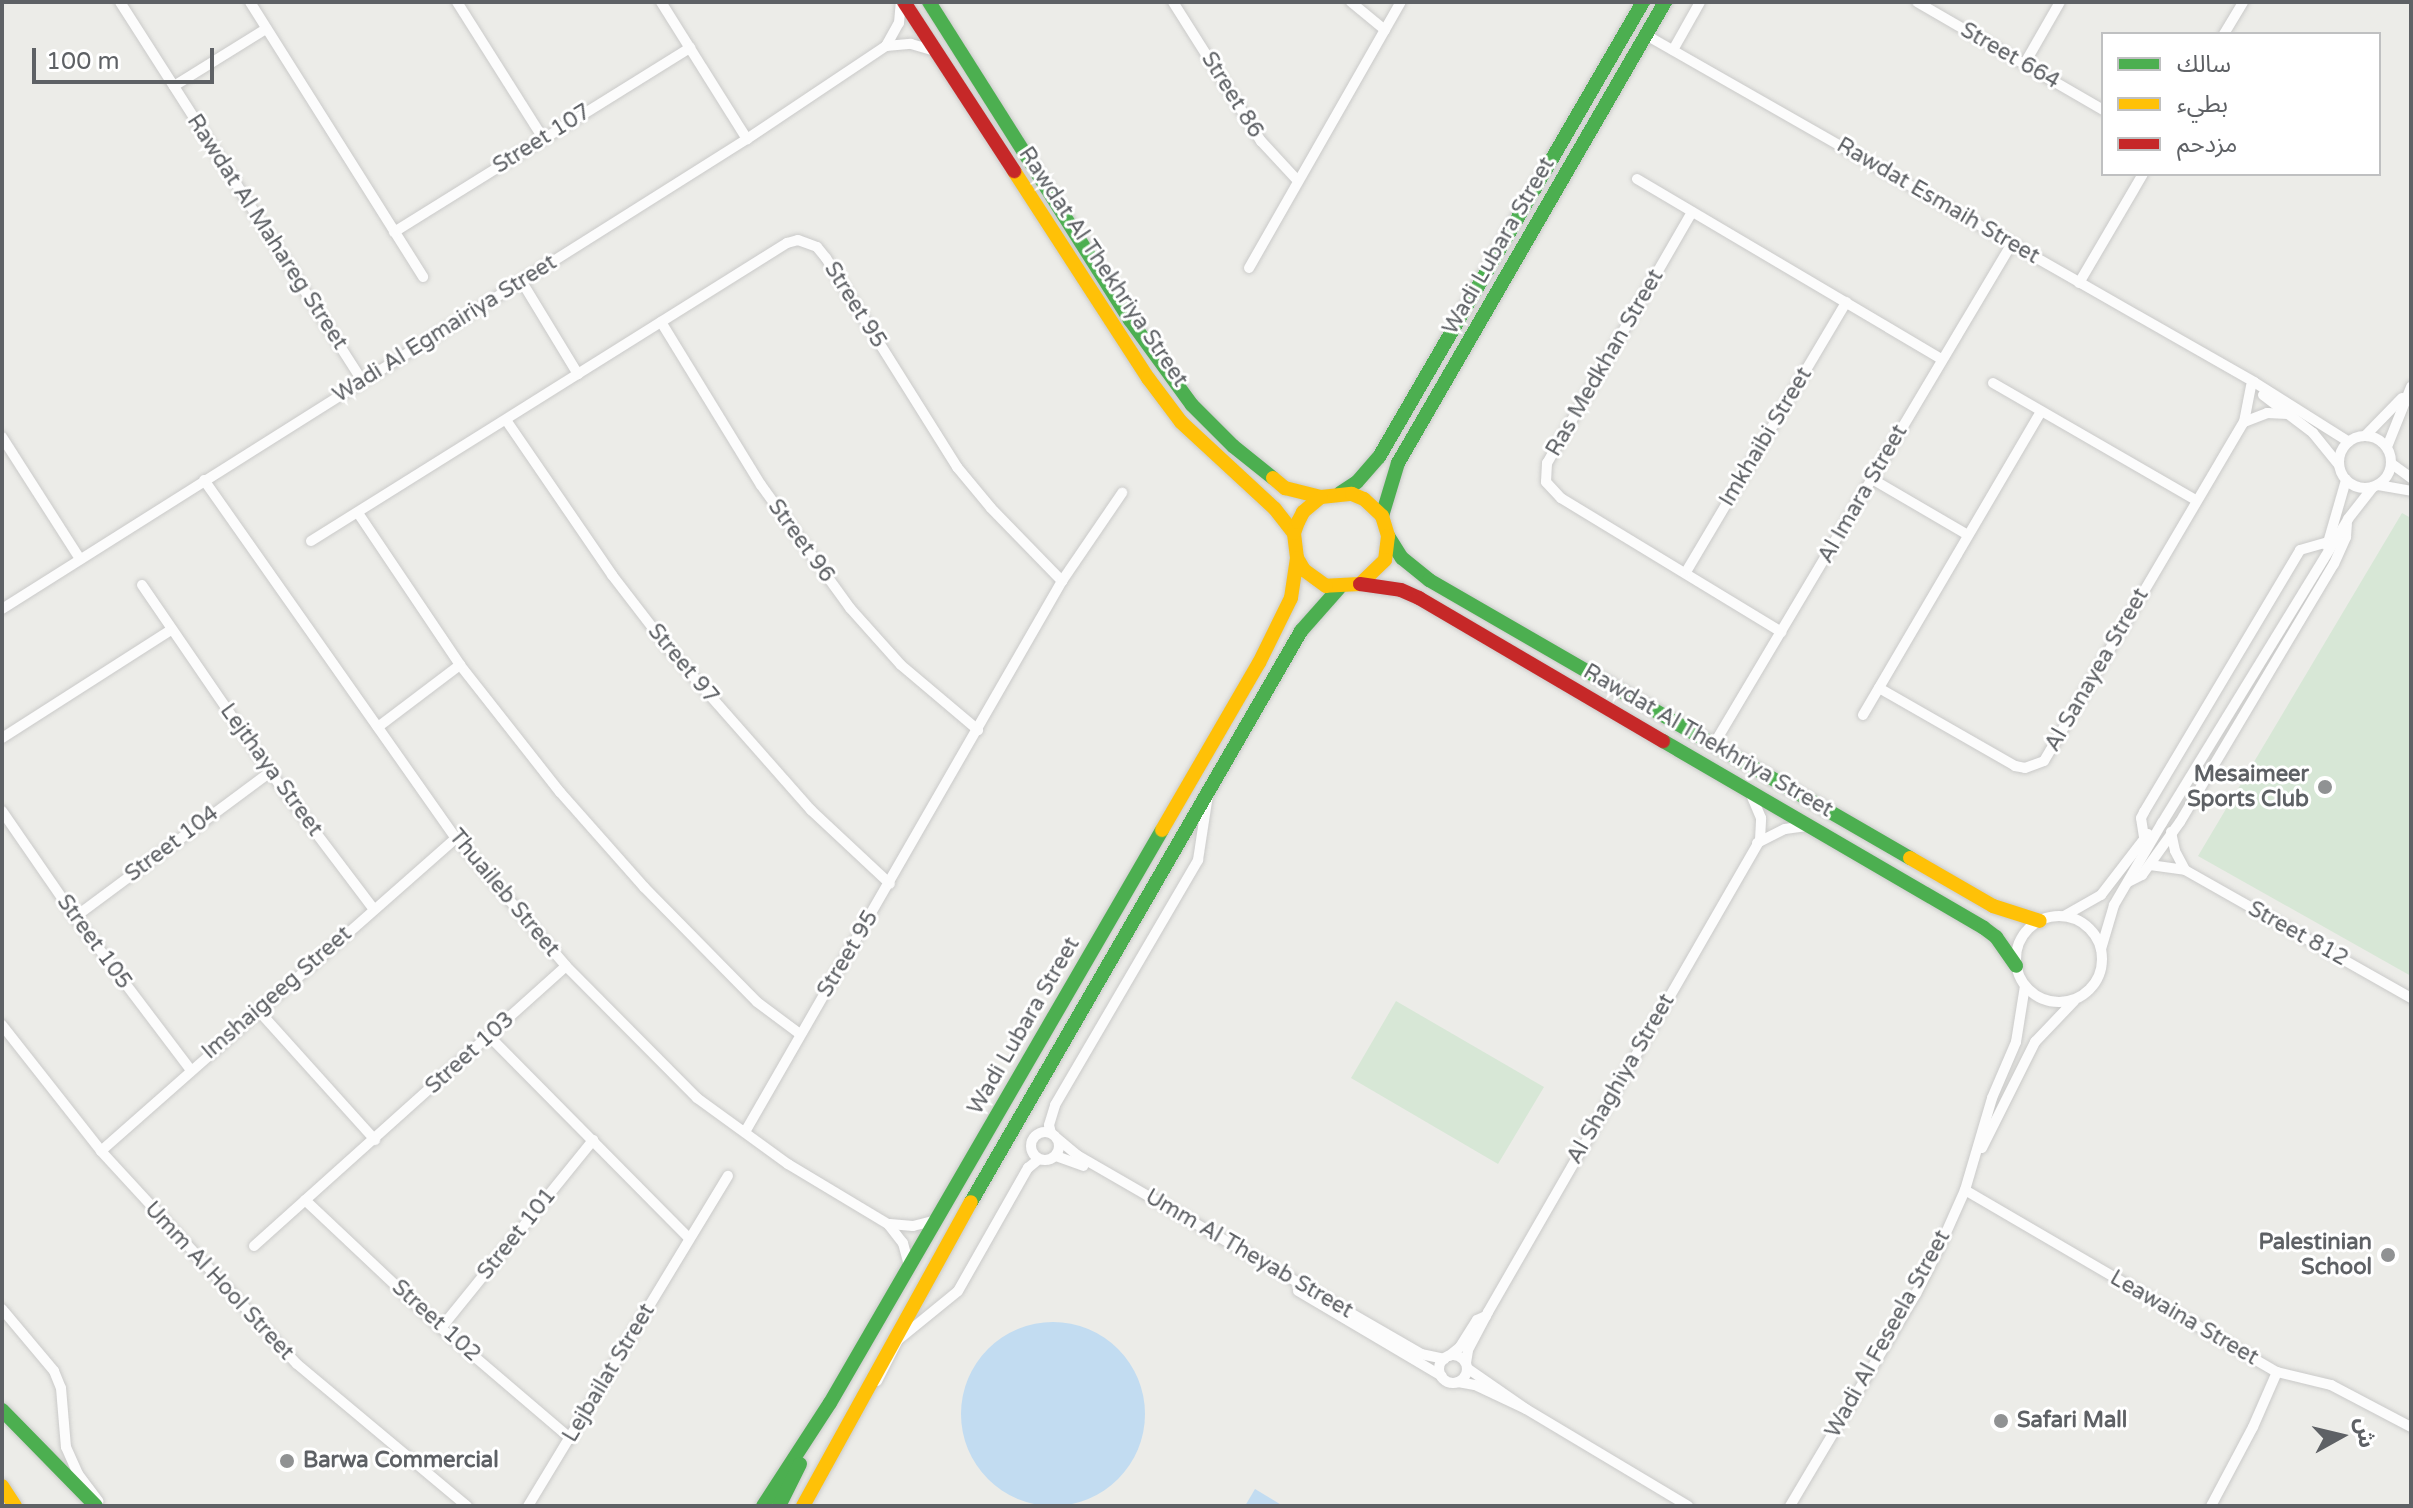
<!DOCTYPE html>
<html>
<head>
<meta charset="utf-8">
<style>
  body { margin:0 }
  #map { position:relative; width:2413px; height:1508px; overflow:hidden; background:#ecece8; font-family:"Varela Round","Noto Sans Arabic",sans-serif }
  div>[style] { position:absolute }
  [style*='--x'] { left:calc(var(--x)*1px); top:calc(var(--y)*1px); width:calc(var(--w)*1px); rotate:calc(var(--a)*1deg) }
  .green>* { inset:0; background:#d7e7d6 }
  .water>* { inset:0; background:#c2dcf1 }
  .round { border-radius:50% }
  .roads { filter:drop-shadow(0 0 2px #cacac9) drop-shadow(0 0 2px #cacac9) }
  .street>* { height:10px; margin:-5px; padding:0 5px; transform-origin:5px; border-radius:5px; background:#fcfcfc }
  .street>.ring { margin:-5px; padding:0; box-sizing:content-box; background:none; border:10px solid #fcfcfc; border-radius:50% }
  .fast>* { height:14px; margin:-7px; padding:0 7px; transform-origin:7px; border-radius:7px; background:#4caf50 }
  .slow>* { height:14px; margin:-7px; padding:0 7px; transform-origin:7px; border-radius:7px; background:#ffc107 }
  .jam>* { height:14px; margin:-7px; padding:0 7px; transform-origin:7px; border-radius:7px; background:#c62828 }
  .dots>* { width:22px; height:22px; translate:-50% -50%; box-sizing:border-box; border:4px solid #fff; border-radius:50% }
  span { translate:-50% -50%; white-space:nowrap; text-align:center; line-height:1.15; -webkit-text-stroke:6px #fff; paint-order:stroke }
  .street-label { font-size:22px; color:#5e6165 }
  .poi-label { font-size:22px; color:#5e6165; font-weight:700 }
  .right { translate:-100% -50%; text-align:right }
  .left { translate:0 -50%; text-align:left }
  .frame { position:absolute; inset:0; border:4px solid #5e6165; pointer-events:none }
  .legend { position:absolute; left:2101px; top:32px; width:280px; height:144px; box-sizing:border-box; background:#fff; border:2px solid #bfc0c1; margin:0; padding:10px 14px; list-style:none; font-size:24px; color:#5e6165 }
  .legend li { display:flex; align-items:center; gap:16px; height:40px }
  .legend b { width:40px; border:2px solid #bfc0c1 }
  .north { position:absolute; left:2301px; top:1396px; width:80px; height:80px; -webkit-text-stroke:6px #fff; paint-order:stroke; rotate:82deg; font-size:22px; font-weight:700; line-height:32px; text-align:center; color:#5e6165 }
  .north::after { content:''; display:block; margin:auto; width:28px; height:36px; background:#5e6165; clip-path:polygon(50% 0,100% 100%,50% 72%,0 100%) }
  .scale { position:absolute; left:32px; top:48px; width:182px; height:36px; box-sizing:border-box; border:4px solid #5e6165; border-top:0; padding-left:10px; font-size:24px; line-height:28px; white-space:nowrap; color:#5e6165; -webkit-text-stroke:6px #fff; paint-order:stroke }
</style>
</head>
<body>
<div id="map">
  <div class="green">
    <i style="clip-path:polygon(2402px 513px,2411px 518px,2411px 976px,2198px 856px)"></i>
    <i style="clip-path:polygon(1396px 1001px,1544px 1087px,1498px 1164px,1351px 1078px)"></i>
  </div>
  <div class="water">
    <i class="round" style="left:961px;top:1322px;width:184px;height:184px"></i>
    <i style="clip-path:polygon(1255px 1489px,1283px 1506px,1245px 1506px)"></i>
  </div>
  <div class="roads">
    <div class="street">
      <i style="--x:120;--y:2;--w:450;--a:57.4"></i>
      <i style="--x:250;--y:2;--w:325;--a:57.8"></i>
      <i style="--x:457;--y:2;--w:161;--a:57.7"></i>
      <i style="--x:661;--y:2;--w:162;--a:57.9"></i>
      <i style="--x:1173;--y:2;--w:165;--a:57.7"></i>
      <i style="--x:1261;--y:141;--w:54;--a:47.2"></i>
      <i style="--x:1351;--y:2;--w:44;--a:39.5"></i>
      <i style="--x:1917;--y:2;--w:215;--a:30.1"></i>
      <i style="--x:2224;--y:34;--w:37;--a:-59"></i>
      <i style="--x:1646;--y:35;--w:700;--a:29.71"></i>
      <i style="--x:2254;--y:382;--w:112;--a:32.3"></i>
      <i style="--x:886;--y:46;--w:25;--a:-5"></i>
      <i style="--x:911;--y:44;--w:25;--a:16"></i>
      <i style="--x:1673;--y:50;--w:55;--a:-60.6"></i>
      <i style="--x:2025;--y:63;--w:70;--a:-60.2"></i>
      <i style="--x:174;--y:86;--w:108;--a:-31.8"></i>
      <i style="--x:1637;--y:179;--w:353;--a:30.6"></i>
      <i style="--x:1692;--y:212;--w:290;--a:120"></i>
      <i style="--x:1547;--y:463;--w:19;--a:93"></i>
      <i style="--x:1546;--y:482;--w:22;--a:47"></i>
      <i style="--x:1561;--y:498;--w:258;--a:31.3"></i>
      <i style="--x:394;--y:232;--w:349;--a:-31.9"></i>
      <i style="--x:1249;--y:268;--w:306;--a:-60.3"></i>
      <i style="--x:522;--y:282;--w:108;--a:58.7"></i>
      <i style="--x:2079;--y:283;--w:126;--a:-59.6"></i>
      <i style="--x:661;--y:322;--w:191;--a:58.5"></i>
      <i style="--x:761;--y:485;--w:152;--a:54.1"></i>
      <i style="--x:850;--y:608;--w:76;--a:48.2"></i>
      <i style="--x:901;--y:665;--w:101;--a:40.2"></i>
      <i style="--x:1993;--y:383;--w:234;--a:30"></i>
      <i style="--x:2263;--y:395;--w:63;--a:37.2"></i>
      <i style="--x:2313;--y:433;--w:41;--a:50.9"></i>
      <i style="--x:506;--y:420;--w:188;--a:55.6"></i>
      <i style="--x:612;--y:575;--w:93;--a:52.4"></i>
      <i style="--x:669;--y:649;--w:215;--a:48.6"></i>
      <i style="--x:811;--y:810;--w:108;--a:43.1"></i>
      <i style="--x:2244;--y:422;--w:25;--a:-21"></i>
      <i style="--x:2267;--y:413;--w:21;--a:3"></i>
      <i class="ring" style="left:2339px;top:436px;width:42px;height:42px"></i>
      <i style="--x:2365;--y:436;--w:53;--a:-45.8"></i>
      <i style="--x:2;--y:437;--w:145;--a:57.4"></i>
      <i style="--x:2387;--y:447;--w:65;--a:-68.2"></i>
      <i style="--x:2392;--y:464;--w:24;--a:36"></i>
      <i style="--x:1872;--y:479;--w:111;--a:30.3"></i>
      <i style="--x:204;--y:480;--w:438;--a:54.9"></i>
      <i style="--x:456;--y:838;--w:169;--a:49.3"></i>
      <i style="--x:566;--y:966;--w:186;--a:45.2"></i>
      <i style="--x:697;--y:1098;--w:112;--a:36"></i>
      <i style="--x:788;--y:1164;--w:117;--a:31"></i>
      <i style="--x:888;--y:1224;--w:24;--a:52"></i>
      <i style="--x:903;--y:1243;--w:24;--a:75"></i>
      <i style="--x:2378;--y:485;--w:34;--a:10"></i>
      <i style="--x:358;--y:513;--w:183;--a:56.1"></i>
      <i style="--x:460;--y:665;--w:162;--a:51.8"></i>
      <i style="--x:560;--y:792;--w:127;--a:48.5"></i>
      <i style="--x:644;--y:887;--w:161;--a:45.5"></i>
      <i style="--x:757;--y:1002;--w:54;--a:36.7"></i>
      <i style="--x:311;--y:541;--w:562;--a:-32.05"></i>
      <i style="--x:787;--y:243;--w:11;--a:-15"></i>
      <i style="--x:798;--y:240;--w:20;--a:20"></i>
      <i style="--x:817;--y:247;--w:14;--a:51"></i>
      <i style="--x:826;--y:258;--w:247;--a:57.9"></i>
      <i style="--x:957;--y:467;--w:53;--a:50.3"></i>
      <i style="--x:991;--y:508;--w:102;--a:45.8"></i>
      <i style="--x:2327;--y:546;--w:69;--a:-73.9"></i>
      <i style="--x:1686;--y:572;--w:314;--a:-59.3"></i>
      <i style="--x:142;--y:585;--w:227;--a:55.6"></i>
      <i style="--x:270;--y:772;--w:171;--a:52.9"></i>
      <i style="--x:2;--y:609;--w:881;--a:-32.25"></i>
      <i style="--x:747;--y:139;--w:167;--a:-33.8"></i>
      <i style="--x:886;--y:46;--w:26;--a:-61"></i>
      <i style="--x:899;--y:23;--w:21;--a:-85"></i>
      <i style="--x:1879;--y:688;--w:157;--a:29.8"></i>
      <i style="--x:2015;--y:766;--w:10;--a:11"></i>
      <i style="--x:2025;--y:768;--w:20;--a:-20"></i>
      <i style="--x:2044;--y:761;--w:394;--a:-59.5"></i>
      <i style="--x:2244;--y:422;--w:37;--a:-79"></i>
      <i style="--x:1863;--y:715;--w:352;--a:-59.6"></i>
      <i style="--x:378;--y:727;--w:103;--a:-37.1"></i>
      <i style="--x:2;--y:738;--w:201;--a:-32.6"></i>
      <i style="--x:1714;--y:744;--w:581;--a:-59.24"></i>
      <i style="--x:2;--y:811;--w:129;--a:55.4"></i>
      <i style="--x:75;--y:917;--w:191;--a:52.9"></i>
      <i style="--x:2171;--y:832;--w:19;--a:78"></i>
      <i style="--x:2175;--y:851;--w:21;--a:62"></i>
      <i style="--x:2144;--y:837;--w:19;--a:-99"></i>
      <i style="--x:2141;--y:818;--w:7;--a:-63"></i>
      <i style="--x:2144;--y:812;--w:305;--a:-59.2"></i>
      <i style="--x:2300;--y:550;--w:29;--a:-16"></i>
      <i style="--x:1757;--y:843;--w:31;--a:-27"></i>
      <i style="--x:1785;--y:829;--w:22;--a:-8"></i>
      <i style="--x:2150;--y:865;--w:35;--a:8"></i>
      <i style="--x:2185;--y:870;--w:260;--a:29.5"></i>
      <i style="--x:2128;--y:882;--w:16;--a:-27"></i>
      <i style="--x:2142;--y:875;--w:65;--a:-54.4"></i>
      <i style="--x:2180;--y:822;--w:300;--a:-59.2"></i>
      <i style="--x:2334;--y:564;--w:30;--a:-66"></i>
      <i style="--x:2346;--y:537;--w:13;--a:-86"></i>
      <i style="--x:2064;--y:916;--w:43;--a:-29.6"></i>
      <i style="--x:2101;--y:895;--w:77;--a:-52.4"></i>
      <i class="ring" style="left:2016px;top:916px;width:76px;height:76px"></i>
      <i style="--x:75;--y:917;--w:243;--a:-36.6"></i>
      <i style="--x:2101;--y:949;--w:46;--a:-73.5"></i>
      <i style="--x:2114;--y:905;--w:95;--a:-59.7"></i>
      <i style="--x:2162;--y:823;--w:356;--a:-58.5"></i>
      <i style="--x:2348;--y:519;--w:39;--a:-52"></i>
      <i style="--x:258;--y:1010;--w:175;--a:48"></i>
      <i style="--x:2;--y:1025;--w:160;--a:51.8"></i>
      <i style="--x:101;--y:1151;--w:289;--a:47.4"></i>
      <i style="--x:297;--y:1364;--w:222;--a:39.9"></i>
      <i style="--x:489;--y:1036;--w:284;--a:45.3"></i>
      <i class="ring" style="left:1031px;top:1132px;width:18px;height:18px"></i>
      <i style="--x:745;--y:1132;--w:636;--a:-60.09"></i>
      <i style="--x:1062;--y:581;--w:107;--a:-55.7"></i>
      <i style="--x:1051;--y:1133;--w:8;--a:-104"></i>
      <i style="--x:1049;--y:1125;--w:21;--a:-73"></i>
      <i style="--x:1055;--y:1105;--w:284;--a:-59.7"></i>
      <i style="--x:1198;--y:860;--w:73;--a:-81.3"></i>
      <i style="--x:1058;--y:1139;--w:25;--a:40"></i>
      <i style="--x:1077;--y:1155;--w:397;--a:30"></i>
      <i style="--x:1421;--y:1354;--w:24;--a:12"></i>
      <i style="--x:1982;--y:1148;--w:119;--a:-63.4"></i>
      <i style="--x:2035;--y:1042;--w:57;--a:-46.4"></i>
      <i style="--x:101;--y:1151;--w:473;--a:-41.4"></i>
      <i style="--x:1056;--y:1156;--w:29;--a:20"></i>
      <i style="--x:1965;--y:1190;--w:361;--a:30.3"></i>
      <i style="--x:2277;--y:1372;--w:56;--a:13.5"></i>
      <i style="--x:2331;--y:1385;--w:90;--a:27.7"></i>
      <i style="--x:305;--y:1200;--w:187;--a:43.3"></i>
      <i style="--x:441;--y:1328;--w:171;--a:40.5"></i>
      <i style="--x:890;--y:1224;--w:23;--a:5"></i>
      <i style="--x:913;--y:1226;--w:25;--a:-14"></i>
      <i style="--x:254;--y:1246;--w:419;--a:-41.9"></i>
      <i style="--x:1298;--y:1291;--w:167;--a:30.6"></i>
      <i style="--x:2;--y:1309;--w:81;--a:50"></i>
      <i style="--x:54;--y:1371;--w:18;--a:68"></i>
      <i style="--x:61;--y:1388;--w:59;--a:85.2"></i>
      <i style="--x:66;--y:1447;--w:30;--a:66"></i>
      <i style="--x:78;--y:1474;--w:34;--a:53"></i>
      <i style="--x:441;--y:1328;--w:242;--a:-51"></i>
      <i class="ring" style="left:1439px;top:1355px;width:18px;height:18px"></i>
      <i style="--x:1449;--y:1356;--w:14;--a:-39"></i>
      <i style="--x:1460;--y:1347;--w:32;--a:-58"></i>
      <i style="--x:1477;--y:1320;--w:10;--a:-24"></i>
      <i style="--x:1466;--y:1363;--w:13;--a:-81"></i>
      <i style="--x:1468;--y:1350;--w:43;--a:-62.2"></i>
      <i style="--x:1488;--y:1312;--w:545;--a:-60.05"></i>
      <i style="--x:1760;--y:840;--w:22;--a:-87"></i>
      <i style="--x:1761;--y:818;--w:28;--a:-113"></i>
      <i style="--x:1467;--y:1368;--w:72;--a:34.8"></i>
      <i style="--x:1526;--y:1409;--w:189;--a:30.9"></i>
      <i style="--x:877;--y:1381;--w:46;--a:-62.9"></i>
      <i style="--x:898;--y:1340;--w:77;--a:-39.2"></i>
      <i style="--x:958;--y:1291;--w:142;--a:-60.4"></i>
      <i style="--x:1028;--y:1168;--w:14;--a:-39"></i>
      <i style="--x:1458;--y:1382;--w:17;--a:10"></i>
      <i style="--x:1475;--y:1385;--w:54;--a:25.1"></i>
      <i style="--x:528;--y:1506;--w:386;--a:-58.8"></i>
      <i style="--x:1790;--y:1506;--w:247;--a:-59.3"></i>
      <i style="--x:1916;--y:1294;--w:56;--a:-63.4"></i>
      <i style="--x:1941;--y:1244;--w:59;--a:-66"></i>
      <i style="--x:1965;--y:1190;--w:96;--a:-73.6"></i>
      <i style="--x:1992;--y:1098;--w:61;--a:-66.8"></i>
      <i style="--x:2016;--y:1042;--w:57;--a:-80.9"></i>
      <i style="--x:2211;--y:1506;--w:89;--a:-62"></i>
      <i style="--x:2253;--y:1427;--w:60;--a:-66.4"></i>
    </div>
    <div class="fast">
      <i style="--x:929;--y:2;--w:376;--a:57.7"></i>
      <i style="--x:1130;--y:320;--w:105;--a:53.9"></i>
      <i style="--x:1192;--y:405;--w:58;--a:45"></i>
      <i style="--x:1233;--y:446;--w:51;--a:38.7"></i>
      <i style="--x:1340;--y:493;--w:20;--a:-33"></i>
      <i style="--x:1357;--y:482;--w:33;--a:-49"></i>
      <i style="--x:1379;--y:457;--w:526;--a:-59.88"></i>
      <i style="--x:1382;--y:516;--w:55;--a:-73.2"></i>
      <i style="--x:1398;--y:463;--w:533;--a:-59.92"></i>
      <i style="--x:1388;--y:536;--w:26;--a:58"></i>
      <i style="--x:1402;--y:558;--w:35;--a:39"></i>
      <i style="--x:1429;--y:580;--w:556;--a:30.03"></i>
      <i style="--x:1663;--y:741;--w:371;--a:30.2"></i>
      <i style="--x:1984;--y:928;--w:15;--a:37"></i>
      <i style="--x:1996;--y:937;--w:35;--a:55"></i>
      <i style="--x:971;--y:1202;--w:660;--a:-59.97"></i>
      <i style="--x:1301;--y:631;--w:57;--a:-48.5"></i>
      <i style="--x:2;--y:1410;--w:134;--a:45.6"></i>
      <i style="--x:763;--y:1506;--w:123;--a:-57"></i>
      <i style="--x:830;--y:1403;--w:662;--a:-59.91"></i>
      <i style="--x:779;--y:1506;--w:47;--a:-63.4"></i>
    </div>
    <div class="slow">
      <i style="--x:1014;--y:171;--w:247;--a:57.1"></i>
      <i style="--x:1148;--y:378;--w:55;--a:53.1"></i>
      <i style="--x:1181;--y:422;--w:128;--a:42.8"></i>
      <i style="--x:1275;--y:509;--w:31;--a:52"></i>
      <i style="--x:1273;--y:478;--w:16;--a:40"></i>
      <i style="--x:1285;--y:488;--w:37;--a:14"></i>
      <i style="--x:1321;--y:497;--w:31;--a:-6"></i>
      <i style="--x:1352;--y:494;--w:13;--a:23"></i>
      <i style="--x:1364;--y:499;--w:25;--a:43"></i>
      <i style="--x:1382;--y:516;--w:21;--a:73"></i>
      <i style="--x:1388;--y:536;--w:24;--a:97"></i>
      <i style="--x:1385;--y:560;--w:35;--a:136"></i>
      <i style="--x:1360;--y:584;--w:34;--a:177"></i>
      <i style="--x:1326;--y:586;--w:27;--a:-144"></i>
      <i style="--x:1304;--y:570;--w:14;--a:-120"></i>
      <i style="--x:1297;--y:558;--w:25;--a:-97"></i>
      <i style="--x:1294;--y:533;--w:12;--a:-70"></i>
      <i style="--x:1298;--y:522;--w:11;--a:-63"></i>
      <i style="--x:1303;--y:512;--w:23;--a:-40"></i>
      <i style="--x:1162;--y:830;--w:193;--a:-59.9"></i>
      <i style="--x:1259;--y:663;--w:72;--a:-63.8"></i>
      <i style="--x:1291;--y:598;--w:40;--a:-81.5"></i>
      <i style="--x:1910;--y:858;--w:96;--a:30"></i>
      <i style="--x:1993;--y:906;--w:49;--a:17.7"></i>
      <i style="--x:2;--y:1486;--w:24;--a:57"></i>
      <i style="--x:803;--y:1506;--w:347;--a:-61.1"></i>
    </div>
    <div class="jam">
      <i style="--x:904;--y:2;--w:202;--a:56.9"></i>
      <i style="--x:1360;--y:584;--w:41;--a:8.3"></i>
      <i style="--x:1401;--y:590;--w:20;--a:24"></i>
      <i style="--x:1419;--y:598;--w:283;--a:30.4"></i>
    </div>
  </div>
  <div class="dots">
    <i style="left:2325px;top:787px;background:#909293"></i>
    <i style="left:2388px;top:1255px;background:#909293"></i>
    <i style="left:2001px;top:1421px;background:#909293"></i>
    <i style="left:287px;top:1461px;background:#909293"></i>
  </div>
  <div class="street-label">
    <span style="left:2010px;top:56px;rotate:30deg">Street 664</span>
    <span style="left:1232px;top:95px;rotate:58deg">Street 86</span>
    <span style="left:542px;top:139px;rotate:-32deg">Street 107</span>
    <span style="left:1938px;top:201px;rotate:30deg">Rawdat Esmaih Street</span>
    <span style="left:267px;top:232px;rotate:57deg">Rawdat Al Mahareg Street</span>
    <span style="left:1499px;top:246px;rotate:-60deg">Wadi Lubara Street</span>
    <span style="left:1103px;top:267px;rotate:56deg">Rawdat Al Thekhriya Street</span>
    <span style="left:855px;top:305px;rotate:58deg">Street 95</span>
    <span style="left:445px;top:329px;rotate:-32deg">Wadi Al Egmairiya Street</span>
    <span style="left:1605px;top:363px;rotate:-60deg">Ras Medkhan Street</span>
    <span style="left:1766px;top:437px;rotate:-59deg">Imkhaibi Street</span>
    <span style="left:1863px;top:494px;rotate:-60deg">Al Imara Street</span>
    <span style="left:801px;top:541px;rotate:54deg">Street 96</span>
    <span style="left:683px;top:664px;rotate:50deg">Street 97</span>
    <span style="left:2097px;top:670px;rotate:-60deg">Al Sanayea Street</span>
    <span style="left:1708px;top:741px;rotate:30deg">Rawdat Al Thekhriya Street</span>
    <span style="left:271px;top:770px;rotate:54deg">Lejthaya Street</span>
    <span style="left:172px;top:844px;rotate:-37deg">Street 104</span>
    <span style="left:504px;top:893px;rotate:50deg">Thuaileb Street</span>
    <span style="left:2298px;top:934px;rotate:29deg">Street 812</span>
    <span style="left:94px;top:942px;rotate:54deg">Street 105</span>
    <span style="left:848px;top:954px;rotate:-59deg">Street 95</span>
    <span style="left:277px;top:993px;rotate:-41deg">Imshaigeeg Street</span>
    <span style="left:1024px;top:1026px;rotate:-60deg">Wadi Lubara Street</span>
    <span style="left:470px;top:1053px;rotate:-42deg">Street 103</span>
    <span style="left:1621px;top:1079px;rotate:-60deg">Al Shaghiya Street</span>
    <span style="left:517px;top:1234px;rotate:-51deg">Street 101</span>
    <span style="left:1249px;top:1254px;rotate:30deg">Umm Al Theyab Street</span>
    <span style="left:219px;top:1281px;rotate:47deg">Umm Al Hool Street</span>
    <span style="left:2184px;top:1318px;rotate:30deg">Leawaina Street</span>
    <span style="left:436px;top:1321px;rotate:42deg">Street 102</span>
    <span style="left:1888px;top:1334px;rotate:-61deg">Wadi Al Feseela Street</span>
    <span style="left:609px;top:1373px;rotate:-59deg">Lejbailat Street</span>
  </div>
  <div class="poi-label">
    <span class="right" style="left:2309px;top:787px">Mesaimeer<br>Sports Club</span>
    <span class="right" style="left:2372px;top:1255px">Palestinian<br>School</span>
    <span class="left" style="left:2017px;top:1421px">Safari Mall</span>
    <span class="left" style="left:303px;top:1461px">Barwa Commercial</span>
  </div>
  <div class="frame"></div>
  <ul class="legend">
  <li><b style="height:10px;background:#4caf50"></b>سالك</li>
  <li><b style="height:10px;background:#ffc107"></b>بطيء</li>
  <li><b style="height:10px;background:#c62828"></b>مزدحم</li>
  </ul>
  <div class="north">ش</div>
  <div class="scale">100 m</div>
</div>
</body>
</html>
